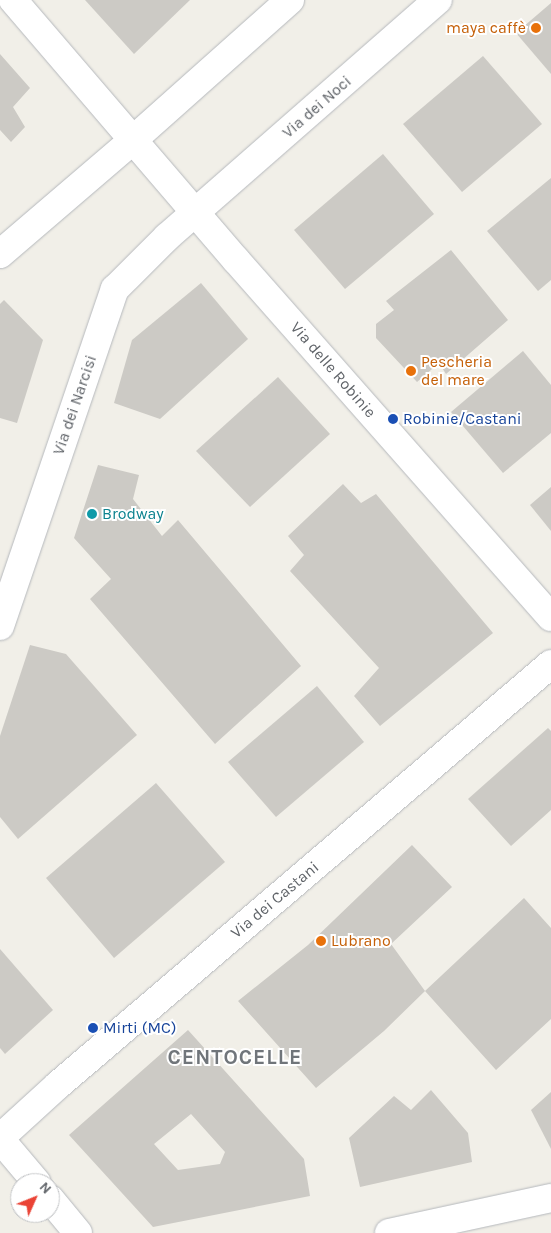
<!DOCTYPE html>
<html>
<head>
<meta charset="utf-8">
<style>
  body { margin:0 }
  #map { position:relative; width:551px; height:1233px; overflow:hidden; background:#f1efe8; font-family:Karla,sans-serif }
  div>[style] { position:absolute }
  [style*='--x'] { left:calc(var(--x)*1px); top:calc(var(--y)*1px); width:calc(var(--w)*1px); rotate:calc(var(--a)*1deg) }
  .building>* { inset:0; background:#cccac5 }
  .roads { filter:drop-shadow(0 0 1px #b5b8bc) drop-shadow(0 0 1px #b5b8bc) }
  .minor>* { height:28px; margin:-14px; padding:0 14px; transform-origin:14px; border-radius:14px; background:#fff }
  .dots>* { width:14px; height:14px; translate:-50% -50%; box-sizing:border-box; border:2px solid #fff; border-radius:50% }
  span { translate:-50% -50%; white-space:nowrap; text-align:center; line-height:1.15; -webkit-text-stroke:4px #fff; paint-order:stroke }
  .food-label { font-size:16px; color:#c56008 }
  .right { translate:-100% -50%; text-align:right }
  .left { translate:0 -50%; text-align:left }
  .street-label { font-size:16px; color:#5f6368 }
  .transit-label { font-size:16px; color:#164399 }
  .culture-label { font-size:16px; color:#0d838f }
  .district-label { font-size:21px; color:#70757a; font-weight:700; letter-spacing:1px }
  .north { position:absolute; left:10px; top:1173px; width:50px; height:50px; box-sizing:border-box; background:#fff; border:1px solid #bfc1c3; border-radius:50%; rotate:46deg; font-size:14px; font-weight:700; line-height:20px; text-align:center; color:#5f6368 }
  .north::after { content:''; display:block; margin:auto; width:18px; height:22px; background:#ea4335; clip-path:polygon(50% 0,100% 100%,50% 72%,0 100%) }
</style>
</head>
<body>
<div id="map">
  <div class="building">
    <i style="clip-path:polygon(85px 0,190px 0,134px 54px)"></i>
    <i style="clip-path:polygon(551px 3px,551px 74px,516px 33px)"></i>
    <i style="clip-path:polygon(0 54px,30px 88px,13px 107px,25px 127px,11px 142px,0 130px)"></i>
    <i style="clip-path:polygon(483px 56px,542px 124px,462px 192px,403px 124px)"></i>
    <i style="clip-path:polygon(383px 154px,434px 214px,345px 289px,294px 230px)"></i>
    <i style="clip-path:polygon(551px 178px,551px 280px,538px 291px,487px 231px)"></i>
    <i style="clip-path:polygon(451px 250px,508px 320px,446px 374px,439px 363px,417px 382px,376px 338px,376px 324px,394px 310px,386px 301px)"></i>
    <i style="clip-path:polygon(201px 283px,248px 339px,160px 419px,114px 403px,132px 340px)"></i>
    <i style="clip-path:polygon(4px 300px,43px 340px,17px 423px,0 418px,0 304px)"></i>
    <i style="clip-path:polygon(523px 351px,551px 385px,551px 433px,503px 473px,451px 412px)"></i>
    <i style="clip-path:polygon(278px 377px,330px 434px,250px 507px,196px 451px)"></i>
    <i style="clip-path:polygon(98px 465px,139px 475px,133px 499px,162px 536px,178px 520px,301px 666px,215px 744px,90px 599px,111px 579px,74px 538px)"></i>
    <i style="clip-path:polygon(343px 484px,361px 503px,376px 494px,493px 633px,380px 726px,354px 696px,379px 668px,290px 571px,304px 555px,288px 536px)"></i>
    <i style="clip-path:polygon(551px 487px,551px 531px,530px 505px)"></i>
    <i style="clip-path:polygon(30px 645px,66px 654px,137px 735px,18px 839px,0 817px,0 736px)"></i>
    <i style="clip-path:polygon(317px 686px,364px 742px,276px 817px,228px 762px)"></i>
    <i style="clip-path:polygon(548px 728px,551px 731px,551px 810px,511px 846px,468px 799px)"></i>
    <i style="clip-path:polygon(156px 783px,225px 862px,114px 958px,46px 878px)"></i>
    <i style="clip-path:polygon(412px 845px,452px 887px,391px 944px,425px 991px,524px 898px,551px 928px,551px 1019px,496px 1070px,425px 991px,384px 1031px,316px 1088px,238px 1001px,308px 945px)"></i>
    <i style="clip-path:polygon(0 949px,53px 1010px,5px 1054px,0 1048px)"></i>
    <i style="clip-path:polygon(evenodd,188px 1030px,304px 1159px,310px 1196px,153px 1227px,69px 1135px,188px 1030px,191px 1114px,225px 1152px,220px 1164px,178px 1170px,154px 1144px,191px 1114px)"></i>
    <i style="clip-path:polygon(431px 1090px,468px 1133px,472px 1162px,360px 1187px,349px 1138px,394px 1096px,411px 1110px)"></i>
    <i style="clip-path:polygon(551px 1092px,551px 1149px,531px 1110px)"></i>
  </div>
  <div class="roads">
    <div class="minor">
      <i style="--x:13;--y:0;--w:343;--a:49.4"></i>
      <i style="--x:236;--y:260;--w:476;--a:48.6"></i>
      <i style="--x:0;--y:254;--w:177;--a:-40.6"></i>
      <i style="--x:134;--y:139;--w:209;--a:-41.7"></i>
      <i style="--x:0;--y:626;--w:356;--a:-71.2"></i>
      <i style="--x:115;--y:289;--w:74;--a:-45"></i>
      <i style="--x:167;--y:237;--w:360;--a:-41.2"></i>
      <i style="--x:0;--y:1138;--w:79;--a:-42.4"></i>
      <i style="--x:58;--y:1085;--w:648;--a:-40.5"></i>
      <i style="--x:0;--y:1139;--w:57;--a:49.9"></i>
      <i style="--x:50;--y:1199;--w:44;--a:50.5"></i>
      <i style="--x:389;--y:1233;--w:166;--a:-12.2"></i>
    </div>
  </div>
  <div class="dots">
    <i style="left:536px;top:28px;background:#e8710a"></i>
    <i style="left:411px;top:371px;background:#e8710a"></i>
    <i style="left:393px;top:419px;background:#1a4fb4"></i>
    <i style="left:92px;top:514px;background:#0f9aa8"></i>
    <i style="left:321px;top:941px;background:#e8710a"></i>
    <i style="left:93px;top:1028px;background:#1a4fb4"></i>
  </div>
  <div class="food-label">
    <span class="right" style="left:526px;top:28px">maya caffè</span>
    <span class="left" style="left:421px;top:371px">Pescheria<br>del mare</span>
    <span class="left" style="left:331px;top:941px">Lubrano</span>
  </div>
  <div class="street-label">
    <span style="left:317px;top:107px;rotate:-41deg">Via dei Noci</span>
    <span style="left:333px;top:370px;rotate:49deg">Via delle Robinie</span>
    <span style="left:75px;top:405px;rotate:-71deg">Via dei Narcisi</span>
    <span style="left:275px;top:900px;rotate:-40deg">Via dei Castani</span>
  </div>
  <div class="transit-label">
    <span class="left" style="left:403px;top:419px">Robinie/Castani</span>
    <span class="left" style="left:103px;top:1028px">Mirti (MC)</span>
  </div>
  <div class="culture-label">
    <span class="left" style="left:102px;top:514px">Brodway</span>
  </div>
  <div class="district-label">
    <span style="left:235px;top:1057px">CENTOCELLE</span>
  </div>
  <div class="north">N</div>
</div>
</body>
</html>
